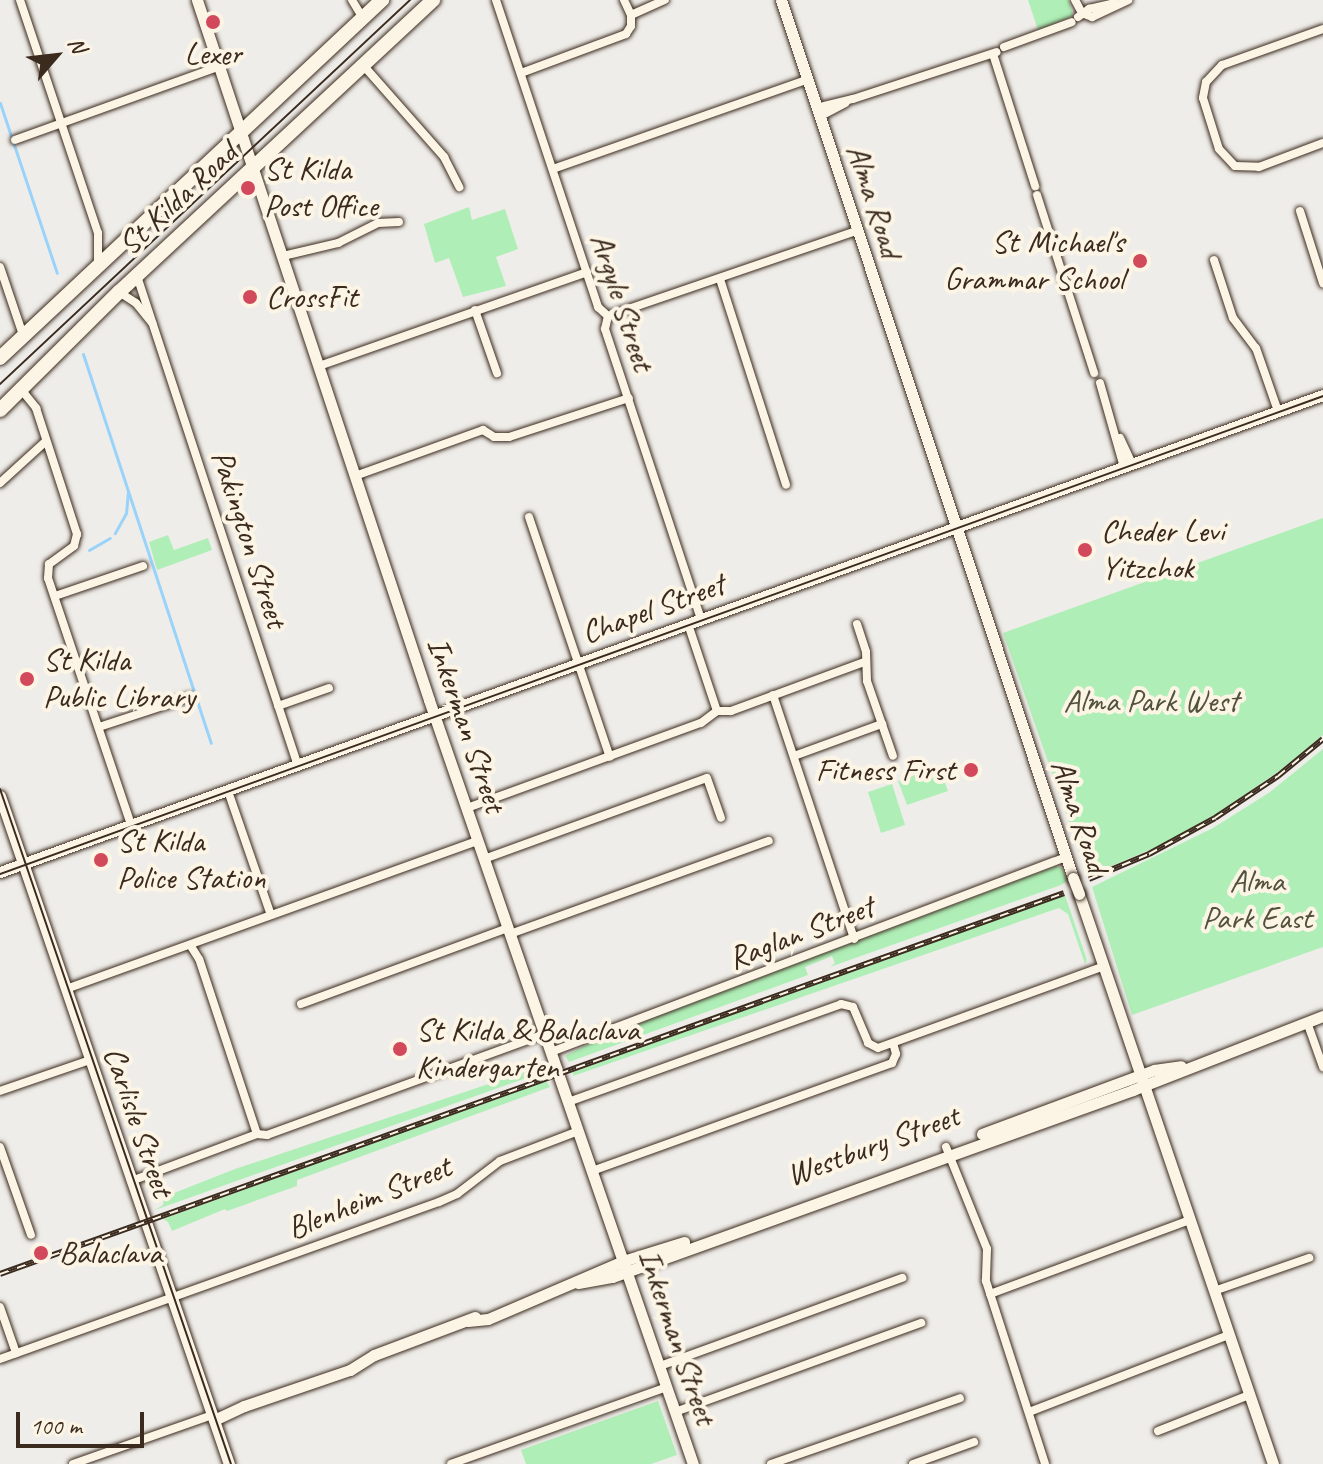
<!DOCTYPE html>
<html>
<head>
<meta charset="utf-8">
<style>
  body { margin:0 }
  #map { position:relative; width:1323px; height:1464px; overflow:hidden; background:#efede9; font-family:Caveat,sans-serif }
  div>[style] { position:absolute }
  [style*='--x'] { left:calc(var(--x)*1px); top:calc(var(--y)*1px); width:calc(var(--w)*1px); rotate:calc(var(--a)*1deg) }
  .green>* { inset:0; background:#afefb7 }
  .stream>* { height:3px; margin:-1.5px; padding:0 1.5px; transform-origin:1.5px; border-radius:1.5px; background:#9ad3fa }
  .roads { filter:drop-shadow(0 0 2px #3b2a1e) drop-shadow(0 0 2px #3b2a1e) }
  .street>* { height:8px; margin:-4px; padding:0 4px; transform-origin:4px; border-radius:4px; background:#fcf5e5 }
  .secondary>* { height:11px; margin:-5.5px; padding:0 5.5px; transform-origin:5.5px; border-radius:5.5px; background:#fcf5e5 }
  .highway>* { height:14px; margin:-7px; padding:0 7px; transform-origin:7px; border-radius:7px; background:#fcf5e5 }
  .tram>* { height:2px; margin:-1px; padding:0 1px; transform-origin:1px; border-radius:1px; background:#3b2a1e }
  .rail>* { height:6px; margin-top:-3px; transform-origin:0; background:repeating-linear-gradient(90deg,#fcf5e5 0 9px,#3b2a1e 0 18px); box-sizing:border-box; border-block:2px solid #3b2a1e }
  .bridges { filter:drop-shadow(0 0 2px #3b2a1e) drop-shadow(0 0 2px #3b2a1e) }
  .secondary-bridge>* { height:11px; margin:-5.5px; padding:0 5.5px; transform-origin:5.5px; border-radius:5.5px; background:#fcf5e5 }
  .dots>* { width:22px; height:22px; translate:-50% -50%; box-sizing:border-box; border:4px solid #fcf5e5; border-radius:50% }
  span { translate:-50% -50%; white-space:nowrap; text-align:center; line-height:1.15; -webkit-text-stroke:8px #fcf5e5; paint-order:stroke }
  .poi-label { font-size:32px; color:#3b2a1e }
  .left { translate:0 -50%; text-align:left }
  .right { translate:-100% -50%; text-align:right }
  .street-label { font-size:32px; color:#3b2a1e }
  .park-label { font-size:32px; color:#52513d }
  .north { position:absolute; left:16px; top:16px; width:80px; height:80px; -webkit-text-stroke:6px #fcf5e5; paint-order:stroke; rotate:62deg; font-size:22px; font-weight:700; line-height:32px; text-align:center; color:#3b2a1e }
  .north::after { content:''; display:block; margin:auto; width:28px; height:36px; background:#3b2a1e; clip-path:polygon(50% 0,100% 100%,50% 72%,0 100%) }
  .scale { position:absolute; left:16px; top:1412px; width:128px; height:36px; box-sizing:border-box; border:4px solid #3b2a1e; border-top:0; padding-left:10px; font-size:24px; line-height:28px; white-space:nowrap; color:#3b2a1e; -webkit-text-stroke:6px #fcf5e5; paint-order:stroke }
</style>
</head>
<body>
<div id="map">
  <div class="green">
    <i style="clip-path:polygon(1028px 0,1069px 0,1073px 16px,1038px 30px)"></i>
    <i style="clip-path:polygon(469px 207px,472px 220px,505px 209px,518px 249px,496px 257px,506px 286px,463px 297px,449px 258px,435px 263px,424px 224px)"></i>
    <i style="clip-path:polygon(1323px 518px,1323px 735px,1282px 769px,1218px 813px,1161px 845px,1088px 876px,1003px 633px)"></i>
    <i style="clip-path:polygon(168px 535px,174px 550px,208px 538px,212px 550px,157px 570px,149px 542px)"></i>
    <i style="clip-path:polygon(1323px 749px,1323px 947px,1132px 1015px,1092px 887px,1213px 828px,1270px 792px)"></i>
    <i style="clip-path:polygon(939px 767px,948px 791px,907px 805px,898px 781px)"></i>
    <i style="clip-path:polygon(892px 784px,905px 825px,881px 833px,868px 792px)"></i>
    <i style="clip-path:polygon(1056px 866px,1062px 868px,1067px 881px,1061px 885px,830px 967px,835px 963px,832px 956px,805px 967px,808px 975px,569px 1062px,565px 1056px,598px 1039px)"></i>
    <i style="clip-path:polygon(1065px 895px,1087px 960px,1085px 964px,1068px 914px,1059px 908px,573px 1076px,573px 1072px)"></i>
    <i style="clip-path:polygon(542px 1066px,543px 1072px,155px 1210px,163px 1205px,164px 1197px,235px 1169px)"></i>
    <i style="clip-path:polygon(546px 1081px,550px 1087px,297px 1180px,297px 1186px,227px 1211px,225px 1209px,172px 1231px,168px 1222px,163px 1219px)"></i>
    <i style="clip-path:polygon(658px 1401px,677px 1455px,651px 1464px,526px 1464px,521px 1450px)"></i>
  </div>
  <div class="stream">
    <i style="--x:0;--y:103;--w:179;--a:71.5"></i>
    <i style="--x:83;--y:354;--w:144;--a:71.8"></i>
    <i style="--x:128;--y:491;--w:22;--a:95"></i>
    <i style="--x:126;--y:513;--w:23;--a:119"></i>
    <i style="--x:128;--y:491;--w:265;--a:71.8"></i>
    <i style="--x:89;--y:550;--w:24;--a:-30"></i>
  </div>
  <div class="roads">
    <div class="street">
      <i style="--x:20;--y:0;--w:246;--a:71.5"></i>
      <i style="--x:98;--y:233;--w:32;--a:90"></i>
      <i style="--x:352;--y:0;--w:21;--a:59"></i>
      <i style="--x:496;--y:0;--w:324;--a:71.6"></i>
      <i style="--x:598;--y:307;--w:13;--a:42"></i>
      <i style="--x:608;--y:316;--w:13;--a:103"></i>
      <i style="--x:605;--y:329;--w:306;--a:71.7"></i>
      <i style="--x:1075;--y:0;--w:15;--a:62"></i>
      <i style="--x:1082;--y:13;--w:11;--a:22"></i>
      <i style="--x:1092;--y:17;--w:40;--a:-25"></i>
      <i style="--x:631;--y:15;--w:37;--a:-24"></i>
      <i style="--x:1078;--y:17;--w:14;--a:-36"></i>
      <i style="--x:1089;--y:9;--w:27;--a:-13"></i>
      <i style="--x:1323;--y:29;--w:107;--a:160.4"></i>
      <i style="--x:1222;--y:65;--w:23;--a:133"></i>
      <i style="--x:1206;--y:82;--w:16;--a:101"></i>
      <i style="--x:1203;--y:98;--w:53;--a:72.6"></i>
      <i style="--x:1219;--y:149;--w:23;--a:47"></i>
      <i style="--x:1235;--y:166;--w:24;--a:2"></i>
      <i style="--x:1259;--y:167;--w:68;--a:-20.6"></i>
      <i style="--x:1004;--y:47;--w:72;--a:-20.2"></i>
      <i style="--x:993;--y:54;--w:139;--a:72.3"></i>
      <i style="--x:363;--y:65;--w:123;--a:48.6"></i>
      <i style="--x:444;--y:157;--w:34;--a:63"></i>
      <i style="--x:521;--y:73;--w:112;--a:-20.4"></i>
      <i style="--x:626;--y:34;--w:9;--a:-58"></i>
      <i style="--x:631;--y:26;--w:11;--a:-90"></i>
      <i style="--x:631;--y:15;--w:17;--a:-115"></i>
      <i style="--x:816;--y:108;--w:38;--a:-14"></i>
      <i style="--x:853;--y:99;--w:151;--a:-18.1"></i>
      <i style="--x:819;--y:117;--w:30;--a:-28"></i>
      <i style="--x:15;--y:140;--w:218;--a:-19.8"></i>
      <i style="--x:553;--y:169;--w:268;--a:-19.4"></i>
      <i style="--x:1037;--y:195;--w:187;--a:72.2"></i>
      <i style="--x:1300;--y:211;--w:76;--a:72.3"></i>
      <i style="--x:283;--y:256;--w:57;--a:-13.3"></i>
      <i style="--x:338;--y:243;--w:45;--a:-26.6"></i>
      <i style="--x:378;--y:223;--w:21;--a:-3"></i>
      <i style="--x:1214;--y:260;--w:61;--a:71.9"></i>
      <i style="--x:1233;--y:318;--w:38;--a:53"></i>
      <i style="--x:1256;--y:348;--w:67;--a:70.8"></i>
      <i style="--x:0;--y:267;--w:72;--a:71.3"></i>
      <i style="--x:137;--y:276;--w:516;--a:71.81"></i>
      <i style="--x:720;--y:279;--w:216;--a:72.2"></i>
      <i style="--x:119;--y:292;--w:20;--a:33"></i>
      <i style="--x:136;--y:303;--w:26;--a:51"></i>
      <i style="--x:475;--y:310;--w:67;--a:70.8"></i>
      <i style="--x:608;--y:316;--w:262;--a:-18.9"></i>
      <i style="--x:319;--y:366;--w:284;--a:-19.3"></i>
      <i style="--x:1100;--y:383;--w:87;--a:74.1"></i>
      <i style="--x:20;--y:388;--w:26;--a:51"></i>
      <i style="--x:36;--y:408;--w:133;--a:72"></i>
      <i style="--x:77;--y:534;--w:12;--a:104"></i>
      <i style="--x:74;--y:546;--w:31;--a:144"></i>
      <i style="--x:49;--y:564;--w:14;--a:94"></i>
      <i style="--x:48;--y:578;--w:261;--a:71.4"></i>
      <i style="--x:1120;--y:438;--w:29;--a:65"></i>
      <i style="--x:355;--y:476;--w:136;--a:-19.8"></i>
      <i style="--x:483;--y:430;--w:13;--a:32"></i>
      <i style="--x:494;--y:437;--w:15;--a:0"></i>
      <i style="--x:509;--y:437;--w:126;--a:-18"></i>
      <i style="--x:0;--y:483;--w:62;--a:-42.4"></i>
      <i style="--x:529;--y:517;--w:253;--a:71.4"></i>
      <i style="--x:55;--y:596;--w:93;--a:-18.8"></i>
      <i style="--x:688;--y:624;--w:92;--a:71.6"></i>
      <i style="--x:857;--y:624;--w:29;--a:72"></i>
      <i style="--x:866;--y:652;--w:29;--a:88"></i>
      <i style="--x:867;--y:681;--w:79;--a:70.9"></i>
      <i style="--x:773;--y:695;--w:257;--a:71.6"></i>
      <i style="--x:278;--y:706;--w:54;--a:-19.4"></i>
      <i style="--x:717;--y:711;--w:14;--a:0"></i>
      <i style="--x:731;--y:711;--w:142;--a:-20.2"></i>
      <i style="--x:99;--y:727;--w:96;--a:-18.2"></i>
      <i style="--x:794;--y:756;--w:94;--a:-20"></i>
      <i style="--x:228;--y:791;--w:131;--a:70.9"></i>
      <i style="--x:467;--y:808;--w:249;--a:-20"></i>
      <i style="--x:701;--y:723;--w:20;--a:-37"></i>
      <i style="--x:484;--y:859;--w:237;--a:-20"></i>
      <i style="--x:707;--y:778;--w:42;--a:70.7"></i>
      <i style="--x:510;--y:934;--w:275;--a:-19.8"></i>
      <i style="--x:66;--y:989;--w:438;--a:-19.8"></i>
      <i style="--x:301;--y:1004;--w:221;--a:-20.2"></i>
      <i style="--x:1307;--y:1022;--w:48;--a:70.4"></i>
      <i style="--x:551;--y:1052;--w:551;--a:-20.74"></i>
      <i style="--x:0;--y:1091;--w:95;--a:-19"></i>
      <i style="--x:568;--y:1102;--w:290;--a:-19.7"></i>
      <i style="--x:841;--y:1004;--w:12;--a:14"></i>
      <i style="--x:853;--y:1007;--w:39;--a:67"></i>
      <i style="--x:868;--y:1043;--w:11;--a:27"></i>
      <i style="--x:878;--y:1048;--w:240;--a:-19.9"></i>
      <i style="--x:257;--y:1134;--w:10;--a:6"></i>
      <i style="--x:267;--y:1135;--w:296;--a:-20"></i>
      <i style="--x:0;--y:1147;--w:93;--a:70.6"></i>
      <i style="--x:946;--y:1147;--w:110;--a:68.1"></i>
      <i style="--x:987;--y:1249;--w:32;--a:92"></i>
      <i style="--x:986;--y:1281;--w:192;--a:72.1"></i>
      <i style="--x:592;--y:1171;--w:319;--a:-19.8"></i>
      <i style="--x:892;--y:1063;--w:10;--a:-66"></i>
      <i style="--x:896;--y:1054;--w:11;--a:-105"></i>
      <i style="--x:131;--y:1181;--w:134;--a:-20.5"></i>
      <i style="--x:257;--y:1134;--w:184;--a:-108.3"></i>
      <i style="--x:199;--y:959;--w:15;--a:-122"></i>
      <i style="--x:1214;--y:1291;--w:101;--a:-19.2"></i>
      <i style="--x:990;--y:1294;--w:213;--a:-20.3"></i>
      <i style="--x:0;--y:1307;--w:49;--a:70.8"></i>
      <i style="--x:0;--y:1359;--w:466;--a:-19.7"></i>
      <i style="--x:439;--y:1202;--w:20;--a:-24"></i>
      <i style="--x:457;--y:1194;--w:54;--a:-37.5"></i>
      <i style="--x:500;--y:1161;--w:84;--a:-21"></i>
      <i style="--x:660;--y:1366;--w:258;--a:-20"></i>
      <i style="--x:675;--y:1412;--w:262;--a:-19.9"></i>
      <i style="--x:1029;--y:1412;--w:214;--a:-21.1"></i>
      <i style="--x:1158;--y:1431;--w:98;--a:-21.6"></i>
      <i style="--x:73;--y:1464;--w:147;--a:-19.4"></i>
      <i style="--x:451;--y:1464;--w:229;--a:-19.6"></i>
      <i style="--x:771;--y:1464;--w:200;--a:-19.2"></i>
      <i style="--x:913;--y:1464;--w:65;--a:-19.8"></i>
    </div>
    <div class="secondary">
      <i style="--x:197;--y:0;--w:737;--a:71.66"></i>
      <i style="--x:429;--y:700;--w:808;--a:70.94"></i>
      <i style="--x:781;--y:0;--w:925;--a:71.6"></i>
      <i style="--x:0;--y:796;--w:706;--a:71.08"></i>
      <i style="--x:0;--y:872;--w:1406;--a:-19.83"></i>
      <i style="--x:1079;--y:894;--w:602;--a:71.2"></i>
      <i style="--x:982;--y:1134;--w:184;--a:-20.4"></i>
      <i style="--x:1154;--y:1070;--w:27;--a:-8"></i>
      <i style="--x:578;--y:1283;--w:35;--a:-10"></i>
      <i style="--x:612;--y:1277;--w:554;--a:-19.74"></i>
      <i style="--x:1133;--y:1090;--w:204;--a:-21.3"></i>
      <i style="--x:468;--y:1321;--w:20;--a:-6"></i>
      <i style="--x:488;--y:1319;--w:147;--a:-23.2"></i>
      <i style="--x:623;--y:1261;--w:64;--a:-17.3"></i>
      <i style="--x:214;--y:1420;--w:33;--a:-25"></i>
      <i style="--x:244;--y:1406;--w:112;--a:-18.8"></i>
      <i style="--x:350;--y:1370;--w:28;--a:-32"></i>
      <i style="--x:374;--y:1355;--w:108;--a:-20.6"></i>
    </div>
    <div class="highway">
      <i style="--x:0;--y:358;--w:524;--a:-43.14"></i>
      <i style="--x:0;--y:410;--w:168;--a:-44.8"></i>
      <i style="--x:119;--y:292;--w:429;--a:-42.9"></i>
    </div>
  </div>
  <div class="tram">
    <i style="--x:0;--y:384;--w:562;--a:-43.12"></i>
    <i style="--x:0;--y:789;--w:713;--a:71.11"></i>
    <i style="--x:0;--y:874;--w:1407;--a:-19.86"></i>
  </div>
  <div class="rail">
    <i style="--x:1089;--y:879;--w:65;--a:-22.6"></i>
    <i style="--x:1149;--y:854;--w:75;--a:-28.6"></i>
    <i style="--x:1215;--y:818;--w:76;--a:-33.7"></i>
    <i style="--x:1278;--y:776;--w:58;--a:-39.4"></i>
    <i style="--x:0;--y:1274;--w:1130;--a:-19.7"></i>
  </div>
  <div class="bridges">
    <div class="secondary-bridge">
      <i style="--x:1073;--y:878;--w:17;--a:69"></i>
    </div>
  </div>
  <div class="dots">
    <i style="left:213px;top:22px;background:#d1495b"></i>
    <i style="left:248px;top:188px;background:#d1495b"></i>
    <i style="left:1140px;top:261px;background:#d1495b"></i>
    <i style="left:250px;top:297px;background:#d1495b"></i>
    <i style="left:1085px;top:550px;background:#d1495b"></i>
    <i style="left:27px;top:679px;background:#d1495b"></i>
    <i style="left:971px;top:770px;background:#d1495b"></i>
    <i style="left:101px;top:860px;background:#d1495b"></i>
    <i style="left:400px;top:1049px;background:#d1495b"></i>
    <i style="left:41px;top:1253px;background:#d1495b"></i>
  </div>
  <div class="poi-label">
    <span style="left:213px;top:54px">Lexer</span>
    <span class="left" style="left:264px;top:188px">St Kilda<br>Post Office</span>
    <span class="right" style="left:1124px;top:261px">St Michael's<br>Grammar School</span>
    <span class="left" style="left:266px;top:297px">CrossFit</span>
    <span class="left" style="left:1101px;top:550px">Cheder Levi<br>Yitzchok</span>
    <span class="left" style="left:43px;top:679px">St Kilda<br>Public Library</span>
    <span class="right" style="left:955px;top:770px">Fitness First</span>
    <span class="left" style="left:117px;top:860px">St Kilda<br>Police Station</span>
    <span class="left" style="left:416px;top:1049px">St Kilda &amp; Balaclava<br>Kindergarten</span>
    <span class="left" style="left:59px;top:1253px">Balaclava</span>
  </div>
  <div class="street-label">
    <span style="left:178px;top:199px;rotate:-43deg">St Kilda Road</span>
    <span style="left:874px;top:201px;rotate:72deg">Alma Road</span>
    <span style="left:622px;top:302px;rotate:72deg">Argyle Street</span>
    <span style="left:249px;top:539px;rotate:72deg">Pakington Street</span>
    <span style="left:653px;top:609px;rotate:-20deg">Chapel Street</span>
    <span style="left:466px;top:725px;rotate:71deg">Inkerman Street</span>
    <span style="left:1079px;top:816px;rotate:71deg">Alma Road</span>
    <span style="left:801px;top:933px;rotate:-21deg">Raglan Street</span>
    <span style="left:138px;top:1122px;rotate:71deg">Carlisle Street</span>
    <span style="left:873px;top:1146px;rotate:-20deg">Westbury Street</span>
    <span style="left:369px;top:1198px;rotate:-22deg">Blenheim Street</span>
    <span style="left:677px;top:1337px;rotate:71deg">Inkerman Street</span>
  </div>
  <div class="park-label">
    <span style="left:1151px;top:701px">Alma Park West</span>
    <span style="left:1257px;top:900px">Alma<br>Park East</span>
  </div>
  <div class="north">N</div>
  <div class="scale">100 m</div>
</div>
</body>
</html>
